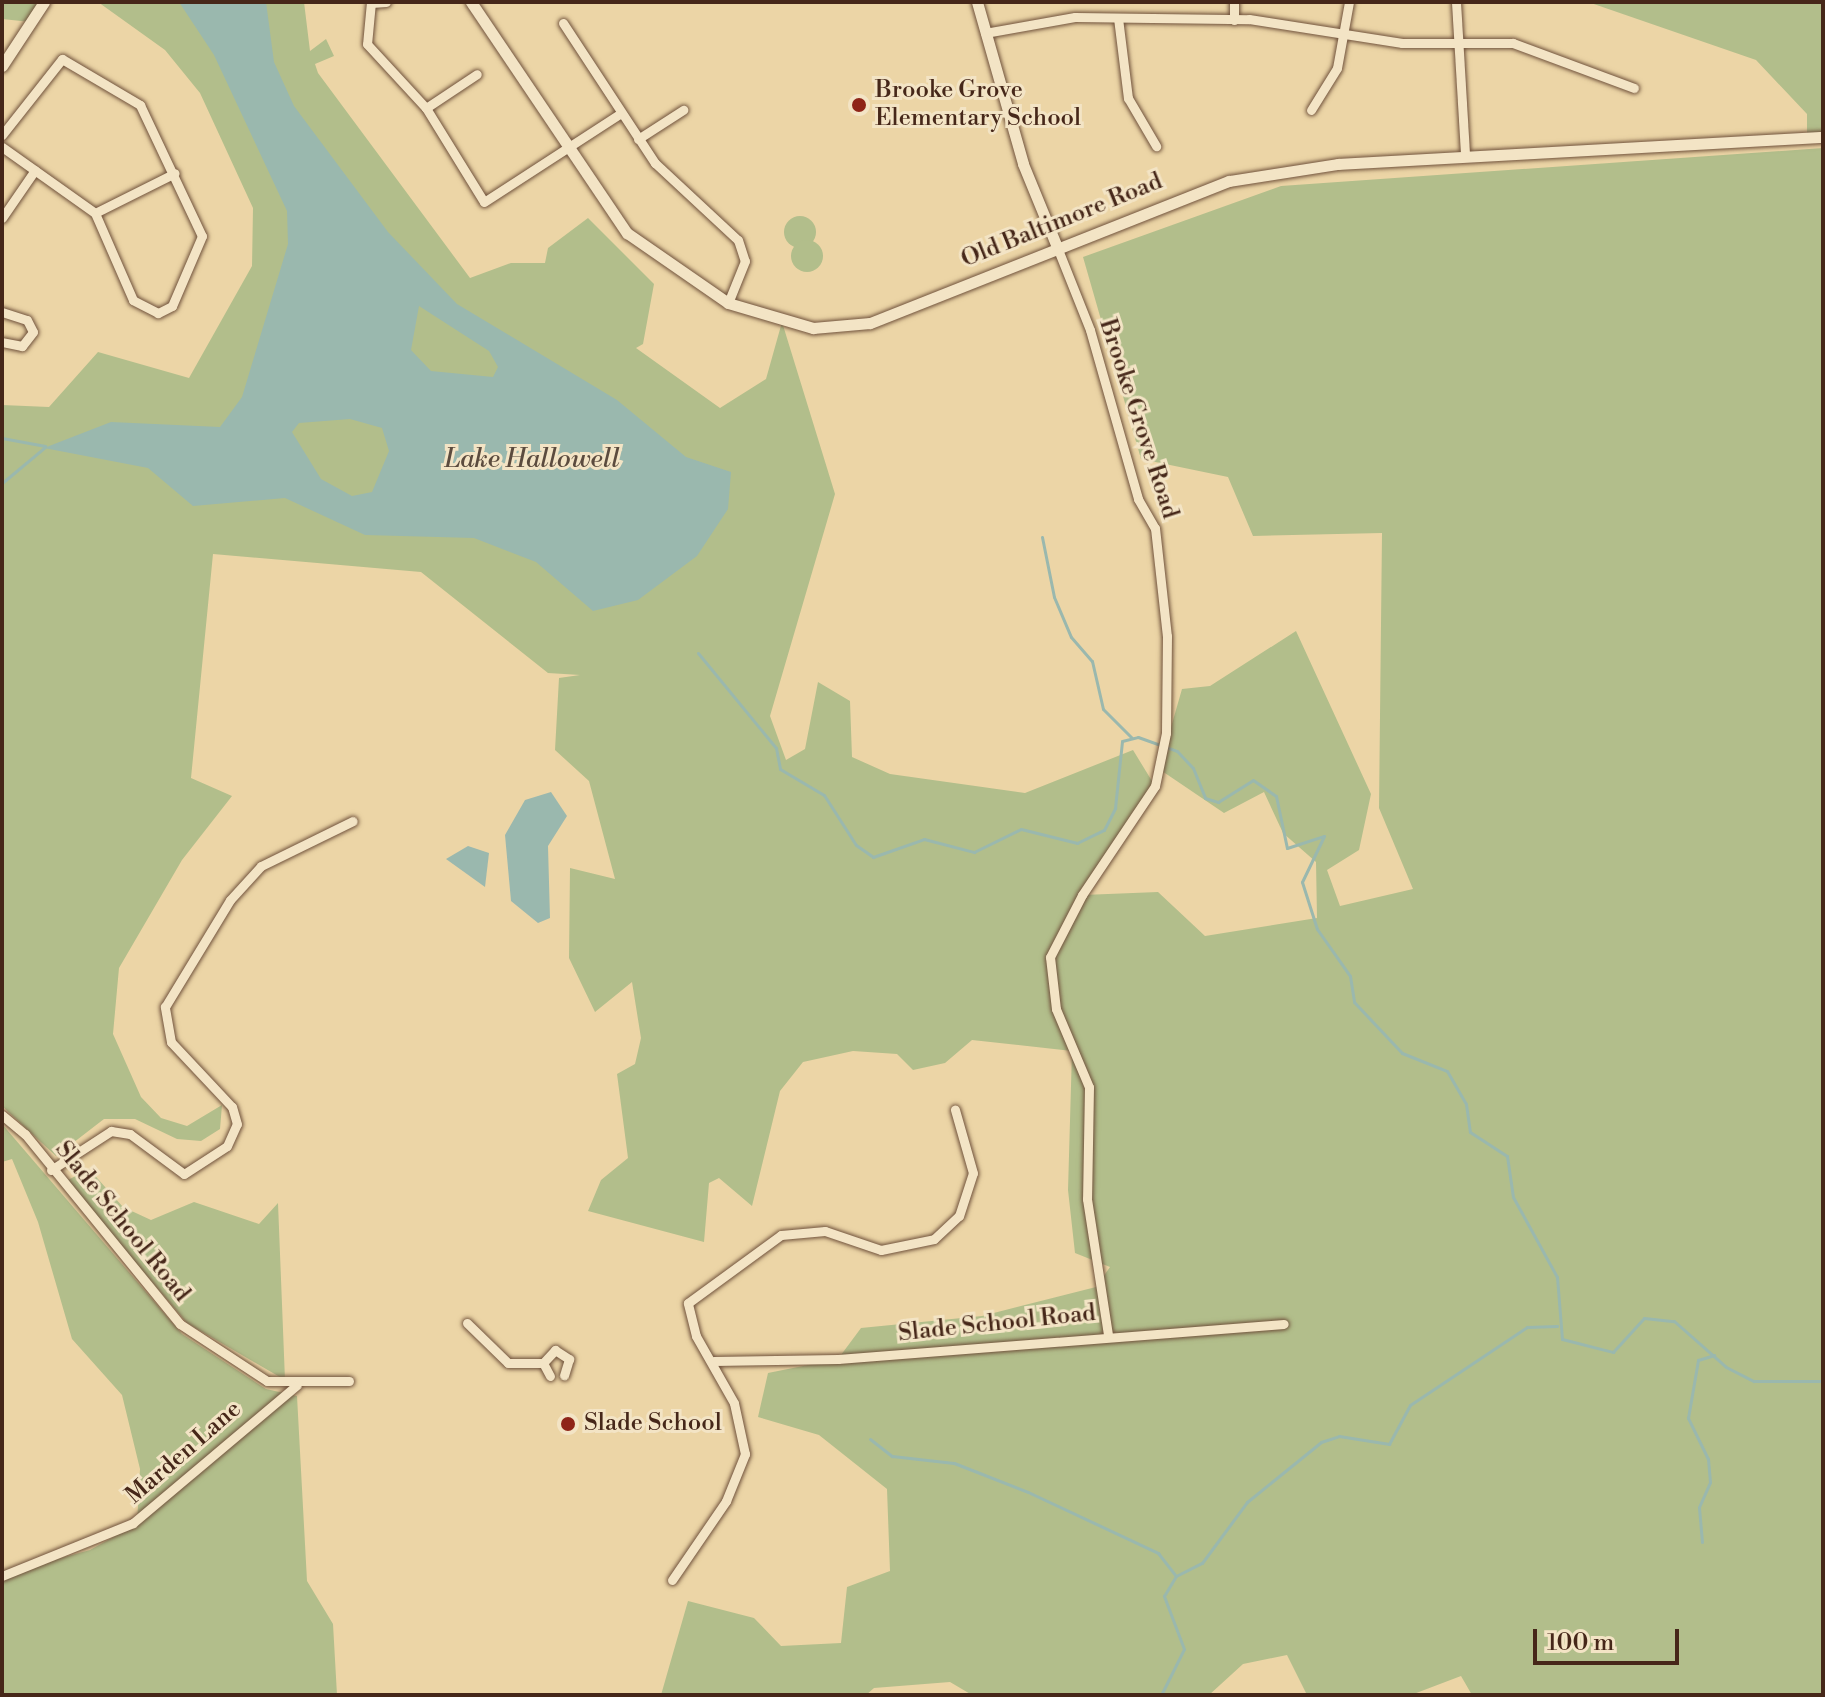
<!DOCTYPE html>
<html>
<head>
<meta charset="utf-8">
<style>
  body { margin:0 }
  #map { position:relative; width:1825px; height:1697px; overflow:hidden; background:#ecd5a6; font-family:"Libre Bodoni",serif }
  div>[style] { position:absolute }
  [style*='--x'] { left:calc(var(--x)*1px); top:calc(var(--y)*1px); width:calc(var(--w)*1px); rotate:calc(var(--a)*1deg) }
  .green>* { inset:0; background:#b2be8b }
  .round { border-radius:50% }
  .water>* { inset:0; background:#9ab8ae }
  .stream>* { height:3px; margin:-1.5px; padding:0 1.5px; transform-origin:1.5px; border-radius:1.5px; background:#9ab8ae }
  .roads { filter:drop-shadow(0 0 2px #70523c) drop-shadow(0 0 2px #70523c) }
  .minor>* { height:9px; margin:-4.5px; padding:0 4.5px; transform-origin:4.5px; border-radius:4.5px; background:#f3e4c5 }
  .tertiary>* { height:11px; margin:-5.5px; padding:0 5.5px; transform-origin:5.5px; border-radius:5.5px; background:#f3e4c5 }
  .dots>* { width:22px; height:22px; translate:-50% -50%; box-sizing:border-box; border:4px solid #f3e4c5; border-radius:50% }
  span { translate:-50% -50%; white-space:nowrap; text-align:center; line-height:1.15; -webkit-text-stroke:6px #f3e4c5; paint-order:stroke }
  .poi-label { font-size:24px; color:#462719 }
  .left { translate:0 -50%; text-align:left }
  .street-label { font-size:24px; color:#462719 }
  .water-label { font-size:26px; color:#5b4b3e; font-style:italic }
  .frame { position:absolute; inset:0; border:4px solid #462719; pointer-events:none }
  .scale { position:absolute; left:1533px; top:1629px; width:146px; height:36px; box-sizing:border-box; border:4px solid #462719; border-top:0; padding-left:10px; font-size:24px; line-height:28px; white-space:nowrap; color:#462719; -webkit-text-stroke:6px #f3e4c5; paint-order:stroke }
</style>
</head>
<body>
<div id="map">
  <div class="green">
    <i style="clip-path:polygon(2px 2px,44px 2px,31px 22px,2px 19px)"></i>
    <i style="clip-path:polygon(98px 2px,304px 2px,310px 51px,326px 39px,334px 56px,315px 64px,318px 73px,470px 278px,511px 263px,545px 263px,548px 248px,588px 218px,654px 284px,643px 344px,636px 348px,720px 408px,766px 379px,782px 322px,835px 494px,770px 716px,786px 760px,805px 749px,818px 682px,850px 701px,852px 757px,890px 774px,1025px 793px,1133px 750px,1155px 786px,1083px 895px,1158px 892px,1205px 936px,1317px 918px,1316px 862px,1283px 833px,1264px 792px,1224px 813px,1159px 769px,1182px 689px,1210px 686px,1296px 631px,1371px 794px,1359px 850px,1327px 870px,1340px 906px,1413px 889px,1379px 808px,1382px 533px,1253px 536px,1228px 477px,1141px 459px,1083px 257px,1281px 186px,1823px 148px,1823px 1695px,1472px 1695px,1461px 1676px,1411px 1695px,1307px 1695px,1287px 1655px,1243px 1664px,1209px 1695px,972px 1695px,950px 1682px,874px 1688px,866px 1695px,661px 1695px,688px 1601px,754px 1618px,781px 1646px,841px 1643px,847px 1587px,890px 1571px,887px 1489px,819px 1435px,758px 1417px,768px 1373px,838px 1359px,861px 1328px,982px 1316px,1096px 1287px,1110px 1267px,1075px 1253px,1068px 1190px,1072px 1051px,972px 1040px,945px 1063px,913px 1070px,897px 1054px,853px 1051px,803px 1062px,780px 1091px,752px 1206px,719px 1178px,709px 1183px,704px 1242px,588px 1211px,601px 1180px,628px 1158px,617px 1074px,635px 1064px,641px 1038px,632px 982px,595px 1012px,569px 958px,570px 868px,615px 879px,589px 781px,555px 750px,559px 678px,580px 675px,548px 673px,421px 572px,213px 554px,191px 778px,232px 796px,182px 860px,119px 968px,113px 1034px,141px 1097px,161px 1118px,187px 1126px,222px 1105px,220px 1129px,201px 1141px,177px 1139px,135px 1119px,104px 1119px,56px 1156px,2px 1106px,2px 405px,49px 407px,98px 352px,189px 378px,252px 266px,253px 208px,200px 93px,165px 50px)"></i>
    <i style="clip-path:polygon(1588px 2px,1823px 2px,1823px 137px,1807px 139px,1807px 114px,1756px 60px)"></i>
    <i class="round" style="left:784px;top:216px;width:32px;height:32px"></i>
    <i class="round" style="left:791px;top:240px;width:32px;height:32px"></i>
    <i style="clip-path:polygon(2px 1124px,182px 1334px,266px 1389px,297px 1396px,307px 1581px,333px 1624px,337px 1695px,2px 1695px,2px 1574px,90px 1550px,137px 1524px,140px 1469px,122px 1395px,72px 1339px,38px 1222px,12px 1159px,2px 1162px)"></i>
    <i style="clip-path:polygon(89px 1169px,123px 1207px,151px 1220px,194px 1202px,259px 1224px,278px 1203px,285px 1380px,187px 1323px,66px 1181px)"></i>
  </div>
  <div class="water">
    <i style="clip-path:polygon(evenodd,179px 2px,266px 2px,274px 62px,294px 106px,388px 232px,457px 304px,617px 400px,686px 457px,731px 472px,728px 509px,697px 556px,638px 600px,593px 611px,536px 562px,474px 538px,365px 535px,285px 498px,193px 506px,148px 468px,44px 448px,111px 422px,220px 427px,242px 397px,288px 244px,287px 211px,214px 55px,179px 2px,419px 306px,489px 351px,498px 367px,493px 377px,431px 371px,411px 350px,419px 306px,179px 2px,350px 419px,382px 428px,389px 451px,372px 492px,352px 496px,321px 479px,292px 432px,299px 423px,350px 419px)"></i>
    <i style="clip-path:polygon(551px 792px,567px 816px,548px 846px,550px 918px,538px 923px,511px 901px,505px 835px,525px 800px)"></i>
    <i style="clip-path:polygon(468px 846px,489px 853px,485px 887px,446px 859px)"></i>
  </div>
  <div class="stream">
    <i style="--x:2;--y:438;--w:44;--a:10.5"></i>
    <i style="--x:2;--y:483;--w:56;--a:-39.9"></i>
    <i style="--x:1042;--y:537;--w:61;--a:78.7"></i>
    <i style="--x:1054;--y:597;--w:43;--a:67"></i>
    <i style="--x:1071;--y:637;--w:32;--a:49"></i>
    <i style="--x:1092;--y:661;--w:49;--a:77.1"></i>
    <i style="--x:1103;--y:709;--w:41;--a:45"></i>
    <i style="--x:698;--y:653;--w:123;--a:50.6"></i>
    <i style="--x:776;--y:748;--w:21;--a:79"></i>
    <i style="--x:780;--y:769;--w:51;--a:30.6"></i>
    <i style="--x:824;--y:795;--w:59;--a:57.4"></i>
    <i style="--x:856;--y:845;--w:21;--a:35"></i>
    <i style="--x:873;--y:857;--w:54;--a:-19.4"></i>
    <i style="--x:924;--y:839;--w:52;--a:14.6"></i>
    <i style="--x:974;--y:852;--w:52;--a:-26.1"></i>
    <i style="--x:1021;--y:829;--w:58;--a:14"></i>
    <i style="--x:1077;--y:843;--w:30;--a:-26"></i>
    <i style="--x:1104;--y:830;--w:25;--a:-63"></i>
    <i style="--x:1115;--y:808;--w:67;--a:-84"></i>
    <i style="--x:1122;--y:741;--w:16;--a:-14"></i>
    <i style="--x:1138;--y:737;--w:41;--a:19.7"></i>
    <i style="--x:1177;--y:751;--w:23;--a:47"></i>
    <i style="--x:1193;--y:768;--w:32;--a:68"></i>
    <i style="--x:1205;--y:798;--w:14;--a:17"></i>
    <i style="--x:1218;--y:802;--w:41;--a:-32.2"></i>
    <i style="--x:1253;--y:780;--w:28;--a:35"></i>
    <i style="--x:1276;--y:796;--w:53;--a:78.1"></i>
    <i style="--x:1287;--y:848;--w:39;--a:-18"></i>
    <i style="--x:1324;--y:836;--w:51;--a:115.6"></i>
    <i style="--x:1302;--y:882;--w:49;--a:72.3"></i>
    <i style="--x:1317;--y:929;--w:57;--a:54.9"></i>
    <i style="--x:1350;--y:976;--w:26;--a:81"></i>
    <i style="--x:1354;--y:1002;--w:70;--a:46.7"></i>
    <i style="--x:1402;--y:1053;--w:48;--a:21.8"></i>
    <i style="--x:1447;--y:1071;--w:38;--a:60"></i>
    <i style="--x:1466;--y:1104;--w:28;--a:82"></i>
    <i style="--x:1470;--y:1132;--w:44;--a:33"></i>
    <i style="--x:1507;--y:1156;--w:41;--a:81.7"></i>
    <i style="--x:1513;--y:1197;--w:91;--a:61.2"></i>
    <i style="--x:1557;--y:1277;--w:62;--a:85.4"></i>
    <i style="--x:1562;--y:1339;--w:53;--a:14.3"></i>
    <i style="--x:1613;--y:1352;--w:46;--a:-47.6"></i>
    <i style="--x:1644;--y:1318;--w:30;--a:6"></i>
    <i style="--x:1674;--y:1321;--w:69;--a:41.5"></i>
    <i style="--x:1726;--y:1367;--w:31;--a:27"></i>
    <i style="--x:1754;--y:1381;--w:69;--a:0"></i>
    <i style="--x:870;--y:1439;--w:28;--a:38"></i>
    <i style="--x:892;--y:1456;--w:62;--a:6.4"></i>
    <i style="--x:954;--y:1463;--w:79;--a:21.4"></i>
    <i style="--x:1028;--y:1492;--w:144;--a:25.1"></i>
    <i style="--x:1158;--y:1553;--w:29;--a:52"></i>
    <i style="--x:1702;--y:1542;--w:35;--a:-95"></i>
    <i style="--x:1699;--y:1507;--w:27;--a:-66"></i>
    <i style="--x:1710;--y:1482;--w:23;--a:-95"></i>
    <i style="--x:1708;--y:1459;--w:46;--a:-116"></i>
    <i style="--x:1688;--y:1418;--w:59;--a:-80.2"></i>
    <i style="--x:1698;--y:1360;--w:17;--a:-17"></i>
    <i style="--x:1161;--y:1695;--w:51;--a:-63.4"></i>
    <i style="--x:1184;--y:1649;--w:57;--a:-110.7"></i>
    <i style="--x:1164;--y:1596;--w:23;--a:-59"></i>
    <i style="--x:1176;--y:1576;--w:29;--a:-27"></i>
    <i style="--x:1202;--y:1563;--w:76;--a:-53.6"></i>
    <i style="--x:1247;--y:1502;--w:95;--a:-39"></i>
    <i style="--x:1321;--y:1442;--w:19;--a:-18"></i>
    <i style="--x:1339;--y:1436;--w:51;--a:9.1"></i>
    <i style="--x:1389;--y:1444;--w:44;--a:-61.7"></i>
    <i style="--x:1410;--y:1405;--w:141;--a:-33.7"></i>
    <i style="--x:1527;--y:1327;--w:30;--a:-2"></i>
  </div>
  <div class="roads">
    <div class="minor">
      <i style="--x:371;--y:2;--w:42;--a:95.4"></i>
      <i style="--x:367;--y:44;--w:87;--a:47.3"></i>
      <i style="--x:426;--y:108;--w:110;--a:58.3"></i>
      <i style="--x:484;--y:202;--w:163;--a:-33"></i>
      <i style="--x:1456;--y:2;--w:153;--a:86.6"></i>
      <i style="--x:371;--y:3;--w:15;--a:-4"></i>
      <i style="--x:1118;--y:18;--w:81;--a:82.9"></i>
      <i style="--x:1128;--y:98;--w:56;--a:59.7"></i>
      <i style="--x:1234;--y:20;--w:18;--a:-90"></i>
      <i style="--x:563;--y:23;--w:168;--a:56.7"></i>
      <i style="--x:655;--y:163;--w:113;--a:42.9"></i>
      <i style="--x:738;--y:240;--w:22;--a:72"></i>
      <i style="--x:745;--y:261;--w:45;--a:112"></i>
      <i style="--x:985;--y:33;--w:91;--a:-10.1"></i>
      <i style="--x:1075;--y:17;--w:174;--a:0.7"></i>
      <i style="--x:1249;--y:19;--w:155;--a:8.9"></i>
      <i style="--x:1402;--y:43;--w:111;--a:0"></i>
      <i style="--x:1513;--y:43;--w:129;--a:20.4"></i>
      <i style="--x:426;--y:108;--w:61;--a:-33.7"></i>
      <i style="--x:1311;--y:110;--w:49;--a:-58.2"></i>
      <i style="--x:1337;--y:68;--w:67;--a:-79.7"></i>
      <i style="--x:2;--y:135;--w:97;--a:-51.7"></i>
      <i style="--x:62;--y:59;--w:91;--a:30.5"></i>
      <i style="--x:140;--y:105;--w:145;--a:64.7"></i>
      <i style="--x:202;--y:236;--w:76;--a:113.2"></i>
      <i style="--x:172;--y:306;--w:16;--a:153"></i>
      <i style="--x:158;--y:313;--w:28;--a:-153"></i>
      <i style="--x:133;--y:300;--w:95;--a:-113.6"></i>
      <i style="--x:95;--y:213;--w:114;--a:-144.6"></i>
      <i style="--x:638;--y:139;--w:54;--a:-32.8"></i>
      <i style="--x:95;--y:213;--w:89;--a:-26.6"></i>
      <i style="--x:2;--y:218;--w:58;--a:-55.5"></i>
      <i style="--x:1057;--y:247;--w:89;--a:68.3"></i>
      <i style="--x:1090;--y:330;--w:176;--a:74.1"></i>
      <i style="--x:1138;--y:499;--w:34;--a:60"></i>
      <i style="--x:1155;--y:528;--w:109;--a:83.7"></i>
      <i style="--x:1167;--y:636;--w:97;--a:90.6"></i>
      <i style="--x:1166;--y:733;--w:54;--a:101.7"></i>
      <i style="--x:1155;--y:786;--w:131;--a:123.8"></i>
      <i style="--x:1082;--y:895;--w:70;--a:117.3"></i>
      <i style="--x:1050;--y:957;--w:52;--a:83.4"></i>
      <i style="--x:1056;--y:1009;--w:85;--a:67.1"></i>
      <i style="--x:1089;--y:1087;--w:112;--a:91"></i>
      <i style="--x:1087;--y:1199;--w:137;--a:81.2"></i>
      <i style="--x:2;--y:312;--w:26;--a:18"></i>
      <i style="--x:27;--y:320;--w:13;--a:63"></i>
      <i style="--x:33;--y:332;--w:18;--a:128"></i>
      <i style="--x:22;--y:346;--w:20;--a:-169"></i>
      <i style="--x:2;--y:1115;--w:30;--a:40"></i>
      <i style="--x:25;--y:1134;--w:245;--a:50.8"></i>
      <i style="--x:180;--y:1324;--w:104;--a:33.2"></i>
      <i style="--x:267;--y:1381;--w:82;--a:0"></i>
      <i style="--x:51;--y:1170;--w:72;--a:-33"></i>
      <i style="--x:111;--y:1131;--w:19;--a:9"></i>
      <i style="--x:130;--y:1134;--w:67;--a:36.5"></i>
      <i style="--x:184;--y:1174;--w:51;--a:-33.1"></i>
      <i style="--x:227;--y:1146;--w:24;--a:-66"></i>
      <i style="--x:237;--y:1124;--w:18;--a:-106"></i>
      <i style="--x:232;--y:1107;--w:89;--a:-133.2"></i>
      <i style="--x:171;--y:1042;--w:36;--a:-100"></i>
      <i style="--x:165;--y:1007;--w:125;--a:-58.7"></i>
      <i style="--x:230;--y:900;--w:46;--a:-47.6"></i>
      <i style="--x:261;--y:866;--w:102;--a:-26.1"></i>
      <i style="--x:467;--y:1323;--w:57;--a:44.3"></i>
      <i style="--x:508;--y:1363;--w:35;--a:0"></i>
      <i style="--x:714;--y:1361;--w:124;--a:-0.9"></i>
      <i style="--x:838;--y:1359;--w:447;--a:-4.5"></i>
      <i style="--x:550;--y:1376;--w:15;--a:-118"></i>
      <i style="--x:543;--y:1363;--w:18;--a:-47"></i>
      <i style="--x:555;--y:1350;--w:17;--a:33"></i>
      <i style="--x:569;--y:1359;--w:17;--a:107"></i>
      <i style="--x:2;--y:1576;--w:141;--a:-22"></i>
      <i style="--x:133;--y:1523;--w:214;--a:-40.1"></i>
      <i style="--x:672;--y:1580;--w:96;--a:-55.6"></i>
      <i style="--x:726;--y:1501;--w:51;--a:-68"></i>
      <i style="--x:745;--y:1454;--w:52;--a:-102.2"></i>
      <i style="--x:734;--y:1403;--w:77;--a:-119.6"></i>
      <i style="--x:696;--y:1336;--w:34;--a:-104"></i>
      <i style="--x:688;--y:1303;--w:115;--a:-36.2"></i>
      <i style="--x:781;--y:1235;--w:44;--a:-5.2"></i>
      <i style="--x:825;--y:1231;--w:59;--a:18.7"></i>
      <i style="--x:881;--y:1250;--w:54;--a:-11.7"></i>
      <i style="--x:934;--y:1239;--w:34;--a:-43"></i>
      <i style="--x:959;--y:1216;--w:45;--a:-72"></i>
      <i style="--x:973;--y:1173;--w:66;--a:-105.9"></i>
    </div>
    <div class="tertiary">
      <i style="--x:471;--y:2;--w:279;--a:56"></i>
      <i style="--x:627;--y:233;--w:123;--a:34.7"></i>
      <i style="--x:728;--y:303;--w:89;--a:16.4"></i>
      <i style="--x:813;--y:328;--w:57;--a:-5"></i>
      <i style="--x:870;--y:323;--w:386;--a:-21.6"></i>
      <i style="--x:1229;--y:181;--w:110;--a:-8.9"></i>
      <i style="--x:1338;--y:164;--w:486;--a:-3.2"></i>
      <i style="--x:977;--y:2;--w:168;--a:74.1"></i>
      <i style="--x:1023;--y:164;--w:90;--a:67.7"></i>
      <i style="--x:2;--y:66;--w:77;--a:-56.7"></i>
    </div>
  </div>
  <div class="dots">
    <i style="left:859px;top:105px;background:#8f2418"></i>
    <i style="left:568px;top:1424px;background:#8f2418"></i>
  </div>
  <div class="poi-label">
    <span class="left" style="left:875px;top:105px">Brooke Grove<br>Elementary School</span>
    <span class="left" style="left:584px;top:1424px">Slade School</span>
  </div>
  <div class="street-label">
    <span style="left:1062px;top:221px;rotate:-22deg">Old Baltimore Road</span>
    <span style="left:1138px;top:419px;rotate:72deg">Brooke Grove Road</span>
    <span style="left:122px;top:1222px;rotate:51deg">Slade School Road</span>
    <span style="left:997px;top:1324px;rotate:-6deg">Slade School Road</span>
    <span style="left:184px;top:1453px;rotate:-41deg">Marden Lane</span>
  </div>
  <div class="water-label">
    <span style="left:532px;top:460px">Lake Hallowell</span>
  </div>
  <div class="frame"></div>
  <div class="scale">100 m</div>
</div>
</body>
</html>
